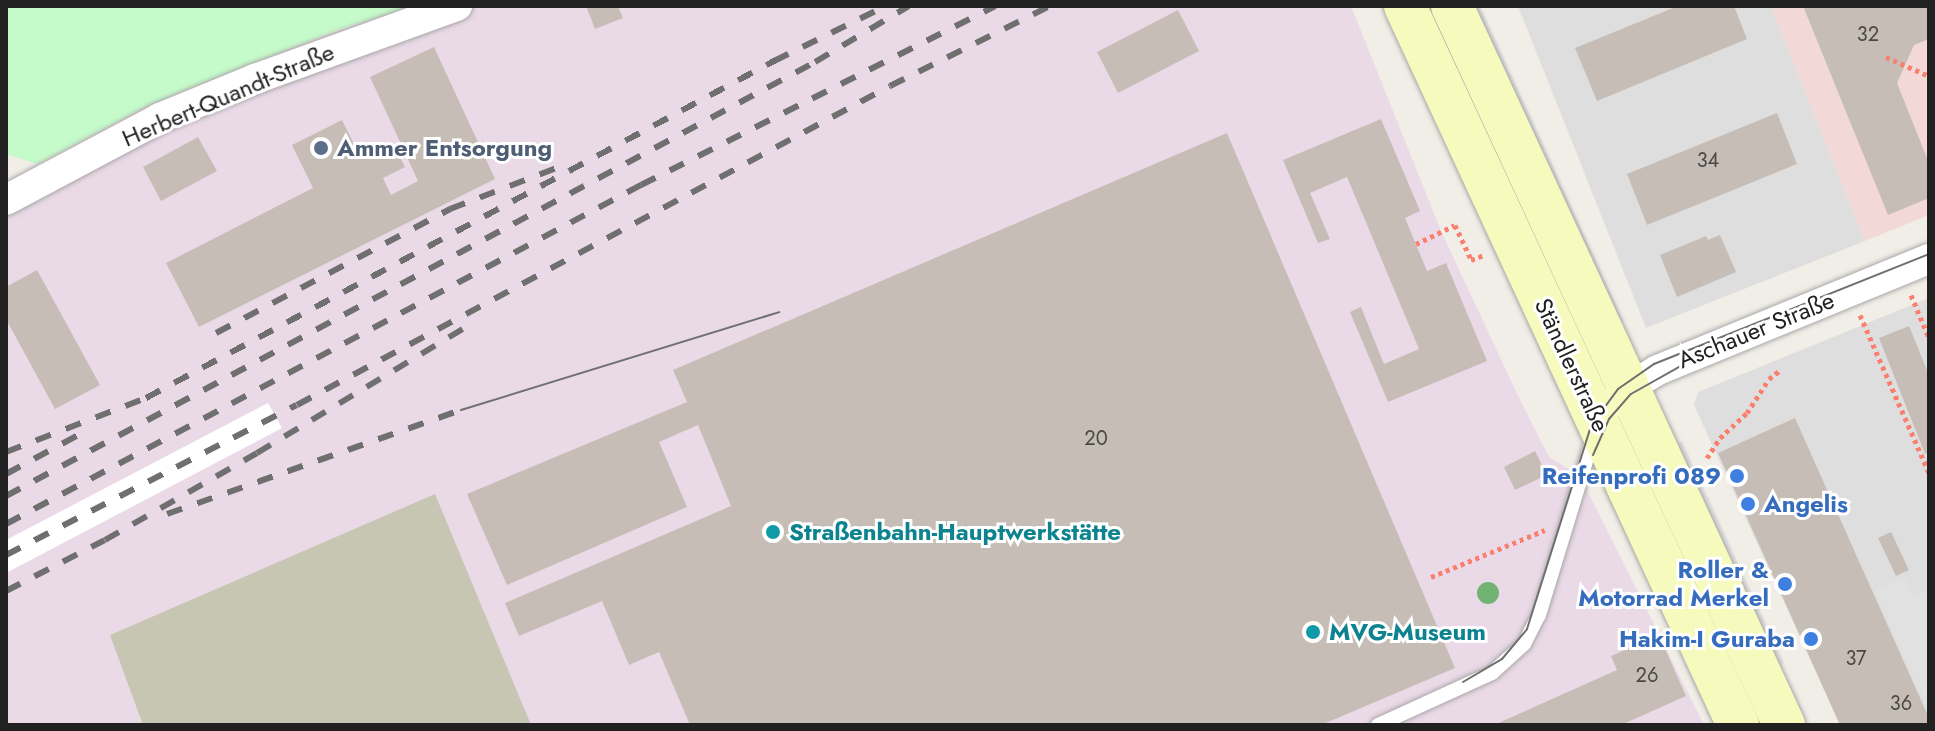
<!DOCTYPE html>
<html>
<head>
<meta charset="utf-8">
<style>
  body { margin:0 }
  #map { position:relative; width:1935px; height:731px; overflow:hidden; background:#f1eee7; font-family:Jost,sans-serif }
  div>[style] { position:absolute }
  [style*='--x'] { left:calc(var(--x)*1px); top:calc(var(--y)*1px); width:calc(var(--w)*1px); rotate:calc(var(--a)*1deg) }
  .residential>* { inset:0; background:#dfdede }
  .commercial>* { inset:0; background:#f2d8d7 }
  .industrial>* { inset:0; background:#ead9e7 }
  .construction>* { inset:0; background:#c6c6b2 }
  .park>* { inset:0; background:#c5faca }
  .parking>* { inset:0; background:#e1e1e1 }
  .pier>* { inset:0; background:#fff }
  .building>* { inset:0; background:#c6beb6 }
  .path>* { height:5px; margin-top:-2.5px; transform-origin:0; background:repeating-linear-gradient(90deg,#fb7f6e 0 4px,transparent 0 8px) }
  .roads { filter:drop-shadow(0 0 2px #a8a8a8) drop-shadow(0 0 2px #a8a8a8) }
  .lane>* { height:14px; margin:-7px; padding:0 7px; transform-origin:7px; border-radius:7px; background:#fff }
  .street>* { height:30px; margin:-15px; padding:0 15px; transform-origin:15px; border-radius:15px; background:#fff }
  .secondary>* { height:42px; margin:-21px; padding:0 21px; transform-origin:21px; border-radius:21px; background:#f6fabc }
  .tram>* { height:2px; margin:-1px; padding:0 1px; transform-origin:1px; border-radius:1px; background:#6f6f6f }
  .rail>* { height:6px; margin-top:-3px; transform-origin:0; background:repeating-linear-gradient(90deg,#6f6f6f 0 16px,transparent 0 32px) }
  .trees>* { width:22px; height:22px; margin:-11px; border-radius:50%; background:#72b374 }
  .dots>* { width:22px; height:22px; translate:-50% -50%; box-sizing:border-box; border:4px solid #fff; border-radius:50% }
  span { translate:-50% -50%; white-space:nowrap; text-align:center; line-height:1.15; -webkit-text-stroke:6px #fff; paint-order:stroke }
  .number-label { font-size:20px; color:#4a4846 }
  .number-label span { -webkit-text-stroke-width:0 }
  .street-label { font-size:24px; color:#212121 }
  .service-label { font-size:24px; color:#4e5e75; font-weight:700 }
  .left { translate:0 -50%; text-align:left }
  .shop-label { font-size:24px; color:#366cbe; font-weight:700 }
  .right { translate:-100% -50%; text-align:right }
  .culture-label { font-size:24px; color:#0d838f; font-weight:700 }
  .frame { position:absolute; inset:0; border:8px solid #212121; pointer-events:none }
</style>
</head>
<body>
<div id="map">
  <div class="residential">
    <i style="clip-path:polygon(1518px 6px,1771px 6px,1865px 241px,1646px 328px)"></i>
    <i style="clip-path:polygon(1929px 298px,1929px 725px,1840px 725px,1694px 405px,1698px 392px)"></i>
  </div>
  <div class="commercial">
    <i style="clip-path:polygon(1771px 6px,1929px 6px,1929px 215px,1865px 241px)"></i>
  </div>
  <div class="industrial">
    <i style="clip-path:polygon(408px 6px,1351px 6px,1441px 231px,1520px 400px,1549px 457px,1580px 476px,1704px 725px,6px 725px,6px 184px,149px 105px,263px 58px)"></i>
  </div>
  <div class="construction">
    <i style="clip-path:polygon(435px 494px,531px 725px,143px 725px,110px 635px)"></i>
  </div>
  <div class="park">
    <i style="clip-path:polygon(6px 6px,408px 6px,409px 8px,337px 30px,149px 105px,38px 164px,6px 154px)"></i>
  </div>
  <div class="parking">
    <i style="clip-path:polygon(1469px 6px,1480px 6px,1624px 322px,1616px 326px)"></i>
    <i style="clip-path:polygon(1682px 441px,1784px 663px,1775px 666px,1673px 445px)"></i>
    <i style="clip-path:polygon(1905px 577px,1913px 595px,1929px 589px,1929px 712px,1874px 590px)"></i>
  </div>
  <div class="pier">
    <i style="clip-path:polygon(268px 403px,282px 428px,6px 573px,6px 540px)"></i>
  </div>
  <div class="building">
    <i style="clip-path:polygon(586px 6px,618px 6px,623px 18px,595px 29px)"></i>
    <i style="clip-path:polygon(1678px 6px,1734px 6px,1747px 39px,1597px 101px,1575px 48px)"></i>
    <i style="clip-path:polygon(1803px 6px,1929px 6px,1929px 39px,1914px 45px,1897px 83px,1929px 163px,1929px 198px,1888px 215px)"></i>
    <i style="clip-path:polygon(1178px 10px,1199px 51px,1118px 93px,1097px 52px)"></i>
    <i style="clip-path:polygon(434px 47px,495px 179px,199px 327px,166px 263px,313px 188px,292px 145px,342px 120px,361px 158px,392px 142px,405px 167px,383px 178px,391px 195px,418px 181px,370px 77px)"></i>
    <i style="clip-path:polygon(1777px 113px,1797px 164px,1647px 225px,1627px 174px)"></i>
    <i style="clip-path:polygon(1381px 119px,1420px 211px,1405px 218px,1427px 271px,1446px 263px,1487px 361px,1388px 402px,1350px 312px,1361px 307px,1384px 364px,1419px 349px,1347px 177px,1310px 193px,1330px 239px,1318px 243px,1283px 160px)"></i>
    <i style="clip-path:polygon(1227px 133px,1455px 668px,1321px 725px,690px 725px,659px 652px,629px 665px,602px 601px,519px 636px,505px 603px,731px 506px,698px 425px,659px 442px,687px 507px,507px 585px,467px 494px,687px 402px,673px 370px)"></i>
    <i style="clip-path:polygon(198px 137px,217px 171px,161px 201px,143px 167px)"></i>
    <i style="clip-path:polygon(1720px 235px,1736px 272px,1677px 297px,1660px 255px,1706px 236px,1708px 240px)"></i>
    <i style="clip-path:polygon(37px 270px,100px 385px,55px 409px,6px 319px,6px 287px)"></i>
    <i style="clip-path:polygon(1909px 326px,1929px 375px,1929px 452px,1925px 454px,1879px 338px)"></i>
    <i style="clip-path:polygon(1795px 418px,1929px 718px,1929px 725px,1840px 725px,1718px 453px)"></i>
    <i style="clip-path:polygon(1535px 451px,1547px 475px,1515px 490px,1504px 467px)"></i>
    <i style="clip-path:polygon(1891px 532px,1909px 570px,1896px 576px,1878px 538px)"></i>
    <i style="clip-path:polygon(1659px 635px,1686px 696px,1621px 725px,1494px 725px,1617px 670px,1611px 656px)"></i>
  </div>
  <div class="path">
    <i style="--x:1886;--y:57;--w:47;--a:23.8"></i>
    <i style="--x:1416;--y:244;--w:43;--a:-26"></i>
    <i style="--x:1455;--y:225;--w:38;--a:65"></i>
    <i style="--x:1471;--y:260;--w:14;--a:-21"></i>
    <i style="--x:1911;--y:295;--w:47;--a:67.3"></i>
    <i style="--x:1860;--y:315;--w:172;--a:66.4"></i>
    <i style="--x:1707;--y:458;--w:24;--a:-57"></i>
    <i style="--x:1720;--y:438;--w:37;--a:-43"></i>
    <i style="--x:1747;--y:413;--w:40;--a:-57.1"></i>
    <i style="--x:1769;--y:379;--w:14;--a:-39"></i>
    <i style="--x:1431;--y:577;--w:123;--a:-22.4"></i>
  </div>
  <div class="roads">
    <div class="lane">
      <i style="--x:1378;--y:725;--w:125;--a:-24.5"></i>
      <i style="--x:1492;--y:673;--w:43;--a:-42.2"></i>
      <i style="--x:1524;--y:644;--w:33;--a:-63"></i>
      <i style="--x:1539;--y:615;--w:188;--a:-73"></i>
    </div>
    <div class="street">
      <i style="--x:6;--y:200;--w:174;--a:-28"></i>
      <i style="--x:160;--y:118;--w:103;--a:-22.3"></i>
      <i style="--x:255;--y:79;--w:215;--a:-19.9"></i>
      <i style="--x:1614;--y:402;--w:20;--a:-45"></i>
      <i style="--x:1628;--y:388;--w:35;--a:-31"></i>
      <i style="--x:1658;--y:370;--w:293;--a:-22.3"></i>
    </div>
    <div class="secondary">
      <i style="--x:1405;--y:6;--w:792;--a:65.15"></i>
      <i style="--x:1452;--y:6;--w:792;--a:65.21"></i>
    </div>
  </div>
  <div class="tram">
    <i style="--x:461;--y:410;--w:333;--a:-17.1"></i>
    <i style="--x:1593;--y:455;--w:39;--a:-66"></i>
    <i style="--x:1609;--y:419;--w:33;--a:-49"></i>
    <i style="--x:1631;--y:394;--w:63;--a:-29.4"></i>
    <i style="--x:1463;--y:682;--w:45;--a:-30.5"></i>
    <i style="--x:1502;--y:659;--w:39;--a:-50"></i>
    <i style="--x:1527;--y:629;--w:213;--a:-72.5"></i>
    <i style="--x:1591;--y:426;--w:46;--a:-53.9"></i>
    <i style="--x:1618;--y:389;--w:44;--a:-34.8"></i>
    <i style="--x:1654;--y:364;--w:296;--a:-21.8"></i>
  </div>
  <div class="rail">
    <i style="--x:216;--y:333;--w:265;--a:-27.9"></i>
    <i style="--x:450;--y:209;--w:114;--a:-21.1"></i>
    <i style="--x:6;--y:452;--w:150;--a:-21.1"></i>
    <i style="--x:146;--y:398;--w:713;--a:-28.22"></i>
    <i style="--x:774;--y:61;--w:125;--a:-26.2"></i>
    <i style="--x:6;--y:474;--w:84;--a:-28.4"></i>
    <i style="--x:6;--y:496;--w:918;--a:-28.21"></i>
    <i style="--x:815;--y:62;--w:109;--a:-30.8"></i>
    <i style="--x:167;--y:514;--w:312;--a:-19.5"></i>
    <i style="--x:6;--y:524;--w:720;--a:-28.1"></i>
    <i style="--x:641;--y:185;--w:397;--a:-26.8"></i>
    <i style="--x:6;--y:555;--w:327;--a:-27.3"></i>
    <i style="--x:297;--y:405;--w:673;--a:-28.28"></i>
    <i style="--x:890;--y:86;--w:179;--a:-26.6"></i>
    <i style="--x:6;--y:591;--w:111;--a:-27.3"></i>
    <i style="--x:105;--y:540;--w:175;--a:-29.8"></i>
    <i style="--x:257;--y:453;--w:244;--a:-31.1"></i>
  </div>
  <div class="trees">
    <i style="left:1488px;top:593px"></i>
  </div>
  <div class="dots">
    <i style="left:321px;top:148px;background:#5c6f8a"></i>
    <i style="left:1737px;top:476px;background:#3f7fe0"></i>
    <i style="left:1748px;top:504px;background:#3f7fe0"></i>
    <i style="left:773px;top:532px;background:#0f9aa8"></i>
    <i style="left:1785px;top:584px;background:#3f7fe0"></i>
    <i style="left:1313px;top:632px;background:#0f9aa8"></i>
    <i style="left:1811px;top:639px;background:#3f7fe0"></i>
  </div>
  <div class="number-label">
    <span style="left:1868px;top:34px">32</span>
    <span style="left:1708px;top:160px">34</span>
    <span style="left:1096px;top:438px">20</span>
    <span style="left:1856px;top:658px">37</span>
    <span style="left:1647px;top:675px">26</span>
    <span style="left:1901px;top:703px">36</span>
  </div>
  <div class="street-label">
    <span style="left:228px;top:95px;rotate:-23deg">Herbert-Quandt-Straße</span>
    <span style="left:1756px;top:330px;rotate:-22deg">Aschauer Straße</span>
    <span style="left:1572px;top:365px;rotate:65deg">Ständlerstraße</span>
  </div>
  <div class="service-label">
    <span class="left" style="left:337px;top:148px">Ammer Entsorgung</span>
  </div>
  <div class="shop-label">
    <span class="right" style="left:1721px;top:476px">Reifenprofi 089</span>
    <span class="left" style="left:1764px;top:504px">Angelis</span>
    <span class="right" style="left:1769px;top:584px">Roller &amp;<br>Motorrad Merkel</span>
    <span class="right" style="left:1795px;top:639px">Hakim-I Guraba</span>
  </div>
  <div class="culture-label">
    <span class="left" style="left:789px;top:532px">Straßenbahn-Hauptwerkstätte</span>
    <span class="left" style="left:1329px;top:632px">MVG-Museum</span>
  </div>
  <div class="frame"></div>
</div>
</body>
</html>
